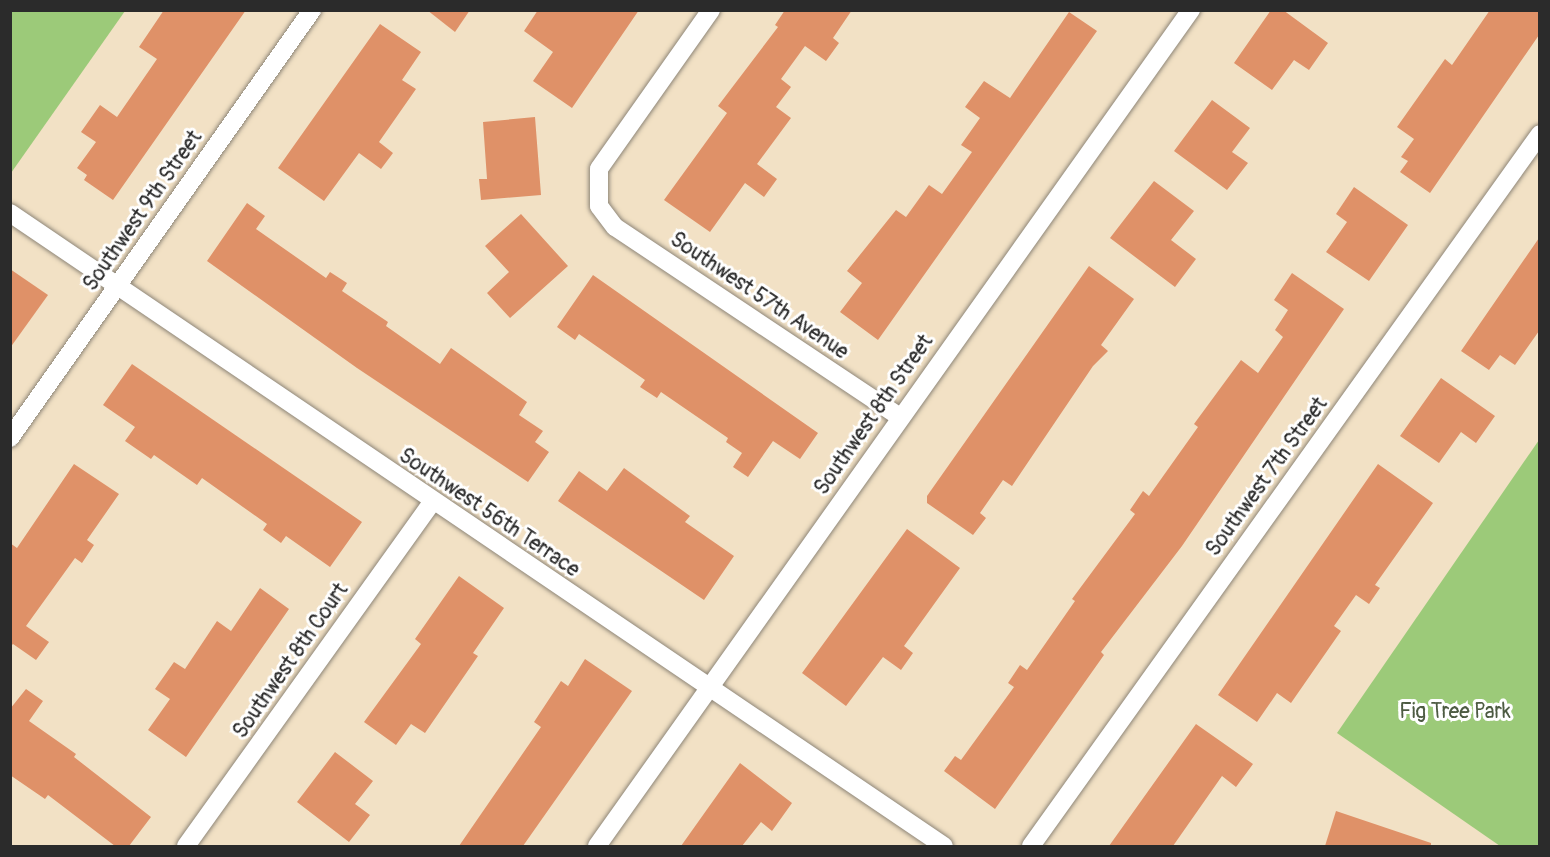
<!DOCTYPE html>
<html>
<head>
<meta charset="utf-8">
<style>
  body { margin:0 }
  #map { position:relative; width:1550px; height:857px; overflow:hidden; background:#f2e1c5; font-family:Pangolin,sans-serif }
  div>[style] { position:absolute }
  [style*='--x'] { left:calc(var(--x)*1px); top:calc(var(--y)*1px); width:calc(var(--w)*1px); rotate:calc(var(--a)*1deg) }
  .green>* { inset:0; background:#9cca79 }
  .building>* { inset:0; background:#df9168 }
  .roads { filter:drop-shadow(0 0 2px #8e8678) drop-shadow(0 0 2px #8e8678) }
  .minor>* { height:18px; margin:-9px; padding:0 9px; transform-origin:9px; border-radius:9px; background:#fff }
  span { translate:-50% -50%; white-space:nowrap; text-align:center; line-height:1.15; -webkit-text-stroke:6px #fff; paint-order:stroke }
  .street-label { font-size:21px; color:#2b2b2b }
  .park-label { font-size:21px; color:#4d5b42 }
  .frame { position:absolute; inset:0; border:12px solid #2b2b2b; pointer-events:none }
</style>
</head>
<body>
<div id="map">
  <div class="green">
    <i style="clip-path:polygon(11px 10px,125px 11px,11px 173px,10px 11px)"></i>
    <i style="clip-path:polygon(1539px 440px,1539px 846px,1500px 846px,1337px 733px)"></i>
  </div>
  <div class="building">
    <i style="clip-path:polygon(164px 10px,246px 10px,113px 200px,84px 180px,87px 175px,77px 168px,96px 142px,81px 132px,100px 105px,117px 117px,157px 59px,139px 47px)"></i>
    <i style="clip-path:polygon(427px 10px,470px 10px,455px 32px)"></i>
    <i style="clip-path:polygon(538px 10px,639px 10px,572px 108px,533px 81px,553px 52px,524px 31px)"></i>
    <i style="clip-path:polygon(785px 10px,852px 10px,833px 38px,839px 43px,826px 61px,805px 46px,781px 79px,791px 87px,776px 107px,791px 118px,757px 164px,777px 179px,764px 197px,745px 183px,710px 232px,664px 200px,727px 113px,718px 106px,778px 27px,775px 25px)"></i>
    <i style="clip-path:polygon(1271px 10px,1283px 10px,1328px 43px,1309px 70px,1294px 60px,1272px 90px,1234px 63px)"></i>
    <i style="clip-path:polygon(1490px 10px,1539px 10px,1539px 35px,1430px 193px,1400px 172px,1408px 161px,1401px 157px,1414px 139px,1397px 127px,1445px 59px,1452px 65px)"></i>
    <i style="clip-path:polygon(1069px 12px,1097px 31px,878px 340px,840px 312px,862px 283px,847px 271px,896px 210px,906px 217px,929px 185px,942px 194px,972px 152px,961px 145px,980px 118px,965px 107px,984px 81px,1010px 98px)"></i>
    <i style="clip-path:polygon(380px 24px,421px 52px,402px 80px,416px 89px,379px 142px,393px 153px,381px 169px,359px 153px,324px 201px,278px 168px)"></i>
    <i style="clip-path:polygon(1212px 100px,1250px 128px,1232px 152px,1248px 163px,1227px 190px,1174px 151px)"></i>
    <i style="clip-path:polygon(535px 117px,541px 195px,481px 200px,479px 179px,487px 179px,483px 122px)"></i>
    <i style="clip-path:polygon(1154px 181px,1194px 211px,1171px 240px,1196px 259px,1175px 287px,1110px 238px)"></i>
    <i style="clip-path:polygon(1354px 187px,1408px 225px,1369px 281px,1326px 252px,1347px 222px,1336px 214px)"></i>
    <i style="clip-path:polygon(247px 203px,265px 216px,256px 229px,326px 278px,330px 272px,347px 283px,342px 291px,388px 322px,386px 326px,440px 364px,451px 348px,527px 402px,519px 415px,543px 431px,535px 442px,549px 452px,528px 482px,357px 368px,207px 261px)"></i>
    <i style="clip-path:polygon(521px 214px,568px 266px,510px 318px,487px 293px,509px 272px,485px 246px)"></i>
    <i style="clip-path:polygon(1539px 238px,1539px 331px,1515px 365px,1500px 355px,1489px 370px,1461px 351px)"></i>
    <i style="clip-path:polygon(1089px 266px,1134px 299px,1101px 345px,1108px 351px,1093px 366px,1012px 486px,1003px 480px,980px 513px,986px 518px,973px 535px,927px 503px,927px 496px)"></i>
    <i style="clip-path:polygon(10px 269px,48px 295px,10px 348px)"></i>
    <i style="clip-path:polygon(1292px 273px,1344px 309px,1182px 546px,1101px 652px,1104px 655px,995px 809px,944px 771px,955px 756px,961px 760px,1014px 687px,1008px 683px,1020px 665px,1027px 670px,1075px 601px,1072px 599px,1135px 514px,1130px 510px,1143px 491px,1149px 496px,1198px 427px,1194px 424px,1241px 360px,1258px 373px,1283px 337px,1275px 330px,1288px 310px,1274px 300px)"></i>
    <i style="clip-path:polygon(593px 275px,818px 433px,800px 459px,773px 441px,748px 477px,733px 467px,742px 453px,726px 442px,728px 438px,661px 392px,657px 398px,640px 387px,645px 380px,579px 334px,575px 340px,557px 327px)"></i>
    <i style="clip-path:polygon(132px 364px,362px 522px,330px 567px,286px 536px,281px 543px,263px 530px,267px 524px,202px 478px,197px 485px,154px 455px,151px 459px,125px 441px,135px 427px,103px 405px)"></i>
    <i style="clip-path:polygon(1441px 378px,1495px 416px,1476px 443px,1461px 432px,1439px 463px,1400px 436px)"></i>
    <i style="clip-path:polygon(74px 464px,119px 494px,87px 540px,94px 545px,82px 563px,75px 558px,26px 626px,49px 642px,36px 660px,13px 644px,10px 647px,10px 543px,17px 548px)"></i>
    <i style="clip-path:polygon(1378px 464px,1433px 503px,1375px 585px,1380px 588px,1369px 604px,1356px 595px,1334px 626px,1341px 631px,1291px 703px,1277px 693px,1257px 722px,1218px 695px)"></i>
    <i style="clip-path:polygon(624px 468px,690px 516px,685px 522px,734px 556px,704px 600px,558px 501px,579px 471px,607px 491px)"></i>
    <i style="clip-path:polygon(907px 529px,960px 568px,904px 646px,913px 653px,901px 670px,883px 657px,846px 706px,802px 673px)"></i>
    <i style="clip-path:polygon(459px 576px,504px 608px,473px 653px,478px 656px,425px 733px,411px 724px,396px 745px,364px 722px,421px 644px,415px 639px)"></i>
    <i style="clip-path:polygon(260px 588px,289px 609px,186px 757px,148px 730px,170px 699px,155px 689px,174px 662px,185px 669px,217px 621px,231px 631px)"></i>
    <i style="clip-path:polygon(585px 659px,632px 691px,523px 846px,459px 846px,541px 727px,534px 722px,561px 681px,568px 686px)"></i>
    <i style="clip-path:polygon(26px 689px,43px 701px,29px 721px,76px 754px,74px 757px,151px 817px,129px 846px,115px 846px,48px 795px,45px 799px,10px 775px,10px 709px)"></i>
    <i style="clip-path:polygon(1196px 724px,1253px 764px,1236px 787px,1222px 776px,1173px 846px,1109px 846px)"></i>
    <i style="clip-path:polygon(335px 752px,373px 781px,355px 804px,370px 815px,349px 842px,297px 802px)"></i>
    <i style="clip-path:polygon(740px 763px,792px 803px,772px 831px,761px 822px,742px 846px,681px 846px)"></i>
    <i style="clip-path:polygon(1336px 811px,1431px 843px,1431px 846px,1325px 846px)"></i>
  </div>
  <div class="roads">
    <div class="minor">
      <i style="--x:711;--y:10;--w:194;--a:125.2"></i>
      <i style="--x:599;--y:169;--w:37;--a:90"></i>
      <i style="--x:599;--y:206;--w:26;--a:53"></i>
      <i style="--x:615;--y:227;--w:343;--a:33.7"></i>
      <i style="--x:10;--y:213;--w:1128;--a:34.13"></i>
      <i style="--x:10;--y:438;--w:524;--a:-54.79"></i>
      <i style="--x:186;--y:846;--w:423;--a:-54.4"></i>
      <i style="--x:597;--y:846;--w:1026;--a:-54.61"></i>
      <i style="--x:1031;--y:846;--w:875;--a:-54.44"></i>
    </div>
  </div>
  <div class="street-label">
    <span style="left:143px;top:211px;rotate:-55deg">Southwest 9th Street</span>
    <span style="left:759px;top:296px;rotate:34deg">Southwest 57th Avenue</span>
    <span style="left:874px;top:415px;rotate:-55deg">Southwest 8th Street</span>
    <span style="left:1267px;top:477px;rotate:-54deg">Southwest 7th Street</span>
    <span style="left:489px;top:513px;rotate:34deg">Southwest 56th Terrace</span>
    <span style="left:291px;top:661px;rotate:-55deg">Southwest 8th Court</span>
  </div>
  <div class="park-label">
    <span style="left:1455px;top:712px">Fig Tree Park</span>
  </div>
  <div class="frame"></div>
</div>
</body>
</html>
